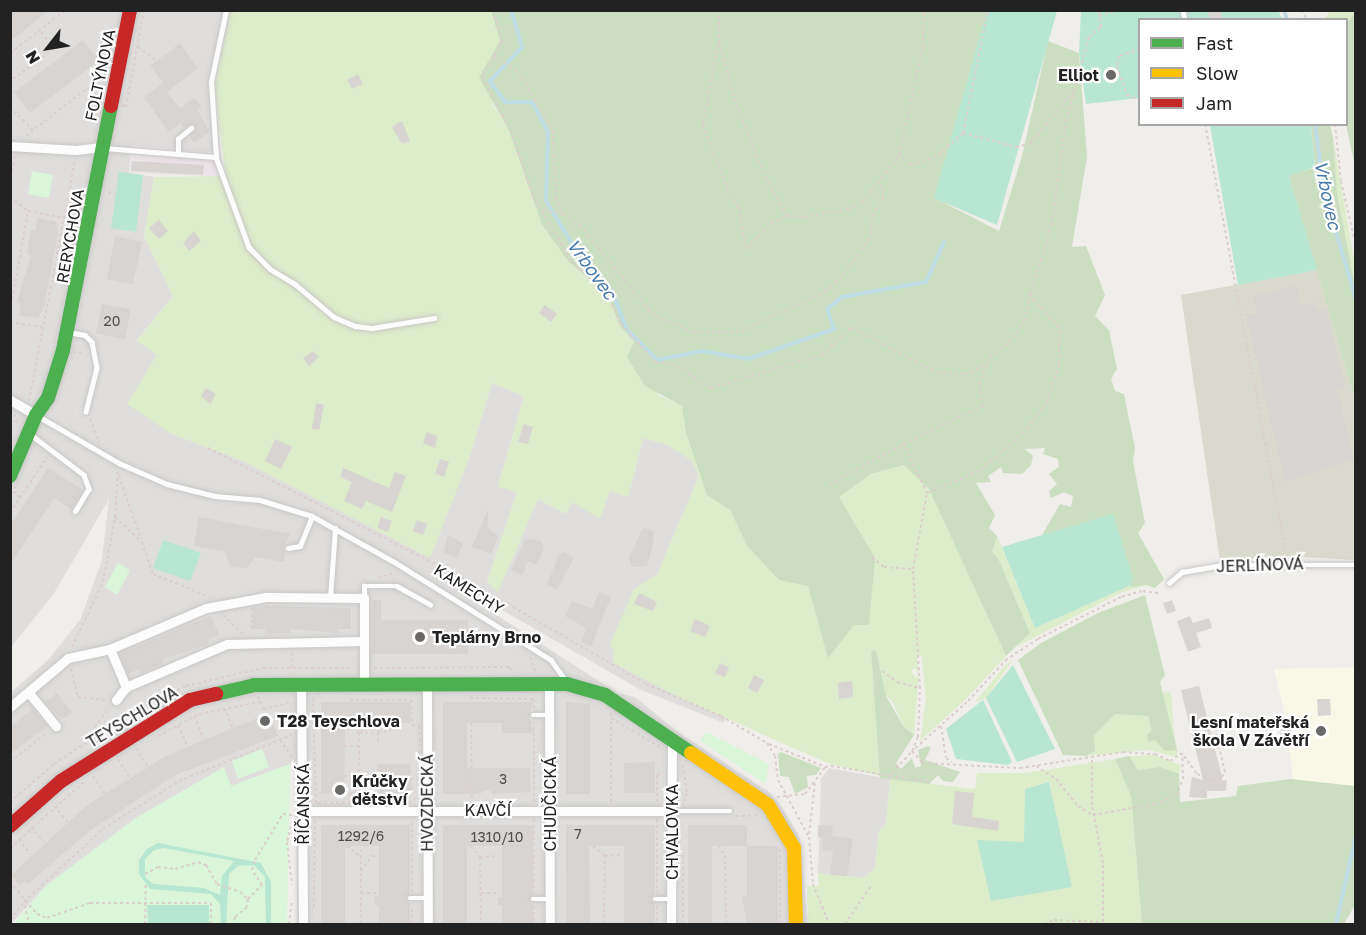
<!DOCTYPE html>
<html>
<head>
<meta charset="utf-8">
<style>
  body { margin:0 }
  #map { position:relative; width:1366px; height:935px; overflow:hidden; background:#f0eeeb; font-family:"Golos Text",sans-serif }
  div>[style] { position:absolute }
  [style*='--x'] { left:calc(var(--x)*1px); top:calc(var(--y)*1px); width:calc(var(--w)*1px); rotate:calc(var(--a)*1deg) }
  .residential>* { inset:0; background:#dfdedc }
  .industrial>* { inset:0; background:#ede4e9 }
  .education>* { inset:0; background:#f8f7e8 }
  .construction>* { inset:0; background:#d9d9cd }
  .grass>* { inset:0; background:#ddeccb }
  .forest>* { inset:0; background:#cbdec1 }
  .park>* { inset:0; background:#daf5da }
  .pitch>* { inset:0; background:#b7e6d2 }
  .parking>* { inset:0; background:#e0dfde }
  .stream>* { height:4px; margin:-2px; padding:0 2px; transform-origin:2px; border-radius:2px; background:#bfdbe3 }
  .building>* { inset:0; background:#d7d4d2 }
  .path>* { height:2px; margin-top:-1px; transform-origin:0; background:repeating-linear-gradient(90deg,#dccecd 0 3px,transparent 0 6px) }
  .roads { filter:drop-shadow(0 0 2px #c9c8c7) drop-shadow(0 0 2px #c9c8c7) }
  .lane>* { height:4.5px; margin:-2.25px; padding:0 2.25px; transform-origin:2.25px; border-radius:2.25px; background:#fdfcfc }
  .street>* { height:9px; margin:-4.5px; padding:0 4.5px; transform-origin:4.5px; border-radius:4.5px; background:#fdfcfc }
  .fast>* { height:14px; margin:-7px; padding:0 7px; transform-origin:7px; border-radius:7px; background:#4caf50 }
  .slow>* { height:14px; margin:-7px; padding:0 7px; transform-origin:7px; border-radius:7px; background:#ffc107 }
  .jam>* { height:14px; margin:-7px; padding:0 7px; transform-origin:7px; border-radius:7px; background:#c62828 }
  .dots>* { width:16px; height:16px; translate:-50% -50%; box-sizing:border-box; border:3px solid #fff; border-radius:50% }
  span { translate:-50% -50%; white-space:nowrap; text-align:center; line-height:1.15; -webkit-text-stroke:4.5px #fff; paint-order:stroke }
  .number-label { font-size:14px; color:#4f4e4e }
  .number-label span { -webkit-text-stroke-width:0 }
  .street-label { font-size:16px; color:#222 }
  .poi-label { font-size:16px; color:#222; font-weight:700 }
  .right { translate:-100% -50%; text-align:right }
  .left { translate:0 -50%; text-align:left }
  .water-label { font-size:18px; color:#4a7aab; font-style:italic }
  .frame { position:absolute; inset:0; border:12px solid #222; pointer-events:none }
  .legend { position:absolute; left:1138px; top:18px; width:210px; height:108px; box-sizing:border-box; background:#fff; border:2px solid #a7a7a7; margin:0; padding:8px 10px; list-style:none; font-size:18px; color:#222 }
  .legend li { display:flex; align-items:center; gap:12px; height:30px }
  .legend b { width:30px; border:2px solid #a7a7a7 }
  .north { position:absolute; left:18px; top:18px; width:60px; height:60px; -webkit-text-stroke:4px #fff; paint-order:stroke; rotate:239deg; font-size:16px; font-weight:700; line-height:24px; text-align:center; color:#222 }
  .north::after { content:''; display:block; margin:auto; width:21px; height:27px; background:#222; clip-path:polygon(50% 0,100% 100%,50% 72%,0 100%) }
</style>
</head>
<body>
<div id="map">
  <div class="residential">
    <i style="clip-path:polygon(11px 11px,231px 11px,214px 87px,220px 153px,131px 146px,129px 173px,154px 177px,144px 236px,173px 296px,137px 340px,157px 355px,170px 433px,245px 462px,468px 462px,492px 383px,524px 396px,498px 486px,517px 492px,487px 582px,498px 591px,538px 499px,566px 514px,571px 502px,610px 491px,628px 497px,643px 438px,666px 444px,693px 461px,699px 476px,657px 575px,634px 589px,614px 649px,682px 699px,726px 717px,724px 723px,641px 690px,481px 598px,472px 599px,617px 693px,635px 697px,679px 733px,769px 792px,782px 807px,800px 838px,808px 924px,297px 924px,296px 762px,231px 786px,223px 768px,136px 818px,47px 885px,11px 924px,11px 692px,48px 660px,80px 620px,102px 560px,109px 499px,53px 595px,11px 647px)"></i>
    <i style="clip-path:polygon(829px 768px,890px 779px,886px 824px,879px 830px,875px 868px,864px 878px,818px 873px,821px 779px)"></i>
  </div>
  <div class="industrial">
    <i style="clip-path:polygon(131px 145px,220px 153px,226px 177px,129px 173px)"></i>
  </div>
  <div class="education">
    <i style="clip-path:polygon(1355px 667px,1355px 788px,1293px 779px,1286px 720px,1274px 669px)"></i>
  </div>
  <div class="construction">
    <i style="clip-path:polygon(1317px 270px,1355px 400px,1355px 560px,1287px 556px,1220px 561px,1181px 295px)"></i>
  </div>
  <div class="grass">
    <i style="clip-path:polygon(231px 11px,491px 11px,500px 41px,492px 103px,509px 131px,542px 225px,569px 262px,607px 294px,620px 326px,634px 342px,658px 395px,682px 406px,686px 433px,707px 495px,730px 510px,747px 546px,778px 579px,808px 585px,828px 657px,854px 625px,875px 558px,838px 497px,871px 474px,904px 465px,930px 489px,1006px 656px,966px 699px,920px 741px,926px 697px,921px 655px,917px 657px,919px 675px,915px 668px,911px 671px,916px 678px,919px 676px,914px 735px,903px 726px,893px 702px,886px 696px,876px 650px,871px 651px,880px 776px,830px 764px,682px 699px,613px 663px,614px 650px,609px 646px,634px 589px,657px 575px,699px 476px,692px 461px,666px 444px,643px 438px,628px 497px,610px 491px,600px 519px,572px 502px,566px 514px,538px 499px,498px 592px,487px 582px,517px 492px,498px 487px,524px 396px,492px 383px,468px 462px,430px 558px,245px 462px,170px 433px,127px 404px,157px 355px,137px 341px,173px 296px,144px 236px,154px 177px,226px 176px,214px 87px)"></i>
    <i style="clip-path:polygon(1330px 11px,1355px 11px,1355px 12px,1347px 24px,1346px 20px,1324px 20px)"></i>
    <i style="clip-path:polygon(1333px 138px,1355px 265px,1355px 286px,1337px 193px)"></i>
    <i style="clip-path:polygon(997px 536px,1035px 628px,1131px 585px,1146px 585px,1120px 593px,1016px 647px,1030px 633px,998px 558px,992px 553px)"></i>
    <i style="clip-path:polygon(1012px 661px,986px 698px,975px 702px,1006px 664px)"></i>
    <i style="clip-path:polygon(1170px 692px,1172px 697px,1173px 725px,1177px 750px,1177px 757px,1148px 750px,1086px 756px,1095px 751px,1093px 735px,1115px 714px,1148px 716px,1155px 740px,1177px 750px,1163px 693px)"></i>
    <i style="clip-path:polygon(1153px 755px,1181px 765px,1179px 774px,1160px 767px,1138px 770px,1129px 756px)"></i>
    <i style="clip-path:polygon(evenodd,1115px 759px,1131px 796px,1142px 924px,808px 924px,807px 886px,819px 886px,818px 873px,864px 878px,875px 868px,879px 830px,886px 824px,890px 779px,975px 789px,977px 773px,1025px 773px,1115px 759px,1049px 782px,1071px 887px,1025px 789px,1049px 782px)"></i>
  </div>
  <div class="forest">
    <i style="clip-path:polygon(491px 11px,988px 11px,935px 198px,999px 231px,1022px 156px,1048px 41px,1079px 53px,1087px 157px,1072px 247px,1086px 246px,1105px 295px,1095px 316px,1109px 330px,1117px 369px,1111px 379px,1115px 391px,1124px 394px,1135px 448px,1133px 461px,1145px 523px,1138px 533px,1164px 579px,1155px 588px,1146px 585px,1131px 587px,1113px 515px,1042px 535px,1060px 504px,1071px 507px,1073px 496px,1064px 492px,1051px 498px,1049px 491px,1057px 484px,1049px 474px,1059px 467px,1058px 459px,1043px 454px,1045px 448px,1025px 449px,1033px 456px,1031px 465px,1022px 474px,1003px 473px,1001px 467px,988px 476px,991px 482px,976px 483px,995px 515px,989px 528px,997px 536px,992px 552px,998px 558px,1030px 633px,1006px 656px,929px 489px,904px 465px,871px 474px,839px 497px,875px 558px,869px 625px,854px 625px,828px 658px,808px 586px,779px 580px,747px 546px,730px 510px,707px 495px,686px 433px,682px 406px,645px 386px,627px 357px,634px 342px,620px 326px,607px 294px,569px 262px,542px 225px,509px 131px,479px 77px,500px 41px)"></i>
    <i style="clip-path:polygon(1355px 12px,1355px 166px,1346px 125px,1347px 24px)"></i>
    <i style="clip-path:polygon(1311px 125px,1330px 125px,1333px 138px,1337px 193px,1355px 286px,1355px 400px,1289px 176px,1315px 167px)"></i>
    <i style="clip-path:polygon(1145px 595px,1165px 675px,1160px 682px,1177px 750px,1165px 751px,1155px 740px,1148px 742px,1147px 735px,1152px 731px,1148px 716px,1115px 714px,1094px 735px,1095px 751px,1086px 756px,1063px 755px,1018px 660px,1041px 643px,1098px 613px)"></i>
    <i style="clip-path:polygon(876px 650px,886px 696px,903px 726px,914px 735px,896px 763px,901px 769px,912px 758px,915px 768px,921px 766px,918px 750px,928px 746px,931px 748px,925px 760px,960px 772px,953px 782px,943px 781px,938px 775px,929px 784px,880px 778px,871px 651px)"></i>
    <i style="clip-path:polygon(781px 752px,821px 768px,816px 775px,807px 776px,808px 787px,795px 794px,789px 777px,780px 776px,778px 754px)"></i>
    <i style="clip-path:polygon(1129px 756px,1138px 770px,1160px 767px,1179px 774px,1180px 802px,1236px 796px,1238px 786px,1290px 779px,1355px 786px,1355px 905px,1344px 924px,1142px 924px,1131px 796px,1115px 759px)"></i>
  </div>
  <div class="park">
    <i style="clip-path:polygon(32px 171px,53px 175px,49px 198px,28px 194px)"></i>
    <i style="clip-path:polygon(118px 563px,130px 570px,117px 595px,105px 587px)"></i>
    <i style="clip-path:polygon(706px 732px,769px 764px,765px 784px,700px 741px)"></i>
    <i style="clip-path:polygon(262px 749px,269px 767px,238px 779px,232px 761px)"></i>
    <i style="clip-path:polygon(290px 764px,287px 924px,13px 924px,47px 885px,136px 818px,224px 767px,231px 786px)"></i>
  </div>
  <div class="pitch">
    <i style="clip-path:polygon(1278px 10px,1282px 19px,1140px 20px,1139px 98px,1086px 104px,1079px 53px,1081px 11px)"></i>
    <i style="clip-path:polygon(987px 11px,1057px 11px,997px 225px,934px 198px)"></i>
    <i style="clip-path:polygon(1210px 125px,1311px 125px,1315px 167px,1289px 176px,1317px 270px,1238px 285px)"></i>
    <i style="clip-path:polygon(119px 172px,143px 175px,136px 232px,111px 228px)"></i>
    <i style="clip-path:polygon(1113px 514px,1133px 578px,1131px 585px,1035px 628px,1002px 547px)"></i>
    <i style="clip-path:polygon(163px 540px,201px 553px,190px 581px,153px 568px)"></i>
    <i style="clip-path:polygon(1013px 665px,1055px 749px,1017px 762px,986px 698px)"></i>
    <i style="clip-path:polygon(983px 700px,1012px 762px,1008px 765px,956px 759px,946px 729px)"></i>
    <i style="clip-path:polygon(1049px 782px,1072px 887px,991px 901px,977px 840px,1024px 842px,1025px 789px)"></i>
    <i style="clip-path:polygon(evenodd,158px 843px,261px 863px,271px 882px,271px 924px,266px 924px,265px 877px,254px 865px,238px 866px,229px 874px,226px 924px,221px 924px,220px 904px,211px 894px,150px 889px,139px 874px,139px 860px,147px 849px,158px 843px,164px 848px,234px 861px,222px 876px,220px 895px,204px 888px,153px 884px,145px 877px,145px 859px,154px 850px,164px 848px)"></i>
    <i style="clip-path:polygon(147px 905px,209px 905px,209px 924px,148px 924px)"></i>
  </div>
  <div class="parking">
    <i style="clip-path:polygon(124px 59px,133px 61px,124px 104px,115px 102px)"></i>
    <i style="clip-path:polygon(104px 353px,110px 366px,97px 419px,72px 413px,86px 357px)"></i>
    <i style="clip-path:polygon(281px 670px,281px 678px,229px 683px,197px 694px,194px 686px,227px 676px)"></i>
    <i style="clip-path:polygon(301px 670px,334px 670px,334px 678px,301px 678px)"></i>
    <i style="clip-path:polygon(405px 670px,509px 670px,509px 679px,405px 678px)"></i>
    <i style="clip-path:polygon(352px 690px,407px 690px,407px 698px,352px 699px)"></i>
    <i style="clip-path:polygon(253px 692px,255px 700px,198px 712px,195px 704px)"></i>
    <i style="clip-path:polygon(176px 693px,179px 701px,137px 720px,99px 745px,95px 738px)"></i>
    <i style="clip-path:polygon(182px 711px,186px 719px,124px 753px,119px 746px)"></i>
    <i style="clip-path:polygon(619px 711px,661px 739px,657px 746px,614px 718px)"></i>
    <i style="clip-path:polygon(92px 740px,96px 747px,34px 794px,28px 788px)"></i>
    <i style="clip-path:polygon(103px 757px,108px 764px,47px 808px,41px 802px)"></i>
    <i style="clip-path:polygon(677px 771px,685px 771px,686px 792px,658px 793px,658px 777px)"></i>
    <i style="clip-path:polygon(689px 795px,730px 796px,730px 804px,689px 803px)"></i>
    <i style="clip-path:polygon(658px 828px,667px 828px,667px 887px,658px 887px)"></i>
  </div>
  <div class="stream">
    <i style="--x:511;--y:10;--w:39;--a:73"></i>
    <i style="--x:522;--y:47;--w:47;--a:133.3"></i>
    <i style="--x:490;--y:81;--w:26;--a:54"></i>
    <i style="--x:505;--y:102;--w:27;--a:0"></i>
    <i style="--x:532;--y:102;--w:34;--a:62"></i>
    <i style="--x:548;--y:132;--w:69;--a:91.7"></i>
    <i style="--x:546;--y:201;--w:70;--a:58.3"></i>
    <i style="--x:583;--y:261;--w:42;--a:46"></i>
    <i style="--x:612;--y:291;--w:42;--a:69"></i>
    <i style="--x:627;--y:330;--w:42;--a:45"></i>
    <i style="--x:657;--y:360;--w:46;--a:-11.3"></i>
    <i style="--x:702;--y:351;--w:47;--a:9.9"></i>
    <i style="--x:748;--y:359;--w:91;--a:-19.2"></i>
    <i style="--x:834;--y:329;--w:21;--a:-109"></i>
    <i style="--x:827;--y:309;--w:19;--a:-39"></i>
    <i style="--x:842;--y:297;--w:85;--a:-10.1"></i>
    <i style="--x:926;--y:282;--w:44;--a:-65.8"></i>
    <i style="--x:1284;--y:10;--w:10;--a:73"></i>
    <i style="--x:1315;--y:124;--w:68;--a:82.3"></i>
    <i style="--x:1324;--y:191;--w:114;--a:73.6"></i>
    <i style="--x:1336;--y:924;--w:91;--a:-77.3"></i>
  </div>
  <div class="building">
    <i style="clip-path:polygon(10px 10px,50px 10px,10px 41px)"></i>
    <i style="clip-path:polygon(1207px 10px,1220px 10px,1224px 20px,1210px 20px)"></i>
    <i style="clip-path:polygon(83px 40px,99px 61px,30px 113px,14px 92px)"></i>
    <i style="clip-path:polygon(180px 43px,198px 68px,167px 92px,180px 109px,194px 98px,202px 107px,198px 111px,210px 132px,194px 143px,189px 135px,195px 130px,194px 125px,184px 128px,181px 123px,169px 132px,144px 98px,163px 83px,150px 66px)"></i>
    <i style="clip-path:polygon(358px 74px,363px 84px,352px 89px,347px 80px)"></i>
    <i style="clip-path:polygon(402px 121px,410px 141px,402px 144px,392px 127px)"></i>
    <i style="clip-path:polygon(132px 161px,204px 165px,203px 175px,131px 171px)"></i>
    <i style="clip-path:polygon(38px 218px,56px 222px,58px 234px,44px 307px,38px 318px,19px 315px,21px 303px,17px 302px,31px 255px,27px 254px,31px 230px,35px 230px)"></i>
    <i style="clip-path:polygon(159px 220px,168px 231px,159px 239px,149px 228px)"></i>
    <i style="clip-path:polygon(194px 231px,201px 241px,189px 251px,183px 243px)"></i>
    <i style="clip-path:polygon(115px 236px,142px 242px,133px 284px,107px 279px)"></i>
    <i style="clip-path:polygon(1296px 286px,1301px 306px,1315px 302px,1317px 310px,1326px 307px,1345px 389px,1338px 391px,1354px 460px,1285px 482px,1246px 315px,1258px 313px,1254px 296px)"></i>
    <i style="clip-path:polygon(102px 304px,131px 309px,125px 340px,96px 333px)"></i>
    <i style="clip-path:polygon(545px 305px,557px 314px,551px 322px,539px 313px)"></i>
    <i style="clip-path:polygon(313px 351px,319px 357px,309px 366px,303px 358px)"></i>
    <i style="clip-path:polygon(206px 388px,216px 394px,210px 404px,201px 396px)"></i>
    <i style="clip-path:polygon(316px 403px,324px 405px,319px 430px,312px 429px)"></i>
    <i style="clip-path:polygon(524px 424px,533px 427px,528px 444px,518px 442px)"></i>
    <i style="clip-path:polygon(427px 432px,437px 436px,435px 448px,423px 443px)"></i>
    <i style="clip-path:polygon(275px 439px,292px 447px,281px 469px,265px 461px)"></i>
    <i style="clip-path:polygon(440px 459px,449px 462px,444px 477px,435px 473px)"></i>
    <i style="clip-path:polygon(48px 468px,83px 490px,71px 509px,54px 498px,10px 565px,10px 526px)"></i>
    <i style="clip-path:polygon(343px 468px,389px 488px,395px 472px,406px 476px,392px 512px,366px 501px,362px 509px,344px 501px,352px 482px,340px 477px)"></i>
    <i style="clip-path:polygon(488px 509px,488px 528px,498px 536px,491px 554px,472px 547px)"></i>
    <i style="clip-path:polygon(199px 517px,290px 534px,284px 547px,285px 562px,255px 557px,247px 568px,231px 567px,224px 551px,194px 546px)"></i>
    <i style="clip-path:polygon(381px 517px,392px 521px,388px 532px,377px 528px)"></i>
    <i style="clip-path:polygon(417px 520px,427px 524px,423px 535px,413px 531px)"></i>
    <i style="clip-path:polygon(643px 528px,654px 531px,652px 548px,647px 566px,632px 567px,629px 558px)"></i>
    <i style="clip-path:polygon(448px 535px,463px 543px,457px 558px,444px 552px)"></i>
    <i style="clip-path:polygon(530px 539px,541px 541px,544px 549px,536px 565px,528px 561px,522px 575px,511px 570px,525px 540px)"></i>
    <i style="clip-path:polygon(564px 552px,574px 558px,557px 589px,547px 585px,559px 554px)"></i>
    <i style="clip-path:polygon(599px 592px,611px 597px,591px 646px,581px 642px,586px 628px,565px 616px,572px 601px,592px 609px)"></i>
    <i style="clip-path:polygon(639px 593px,657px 602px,653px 611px,634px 604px)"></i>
    <i style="clip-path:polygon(373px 600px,381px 600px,381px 620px,468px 620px,468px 654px,372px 654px)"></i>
    <i style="clip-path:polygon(1172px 600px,1176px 611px,1167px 614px,1163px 603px)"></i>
    <i style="clip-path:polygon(265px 606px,351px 608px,351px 629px,339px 629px,339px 633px,291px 629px,291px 633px,265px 633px,265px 629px,253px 629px,253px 608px)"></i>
    <i style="clip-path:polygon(211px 616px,219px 635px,208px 640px,209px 644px,163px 659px,164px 663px,141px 673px,140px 669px,128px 674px,120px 654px)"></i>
    <i style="clip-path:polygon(1190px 616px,1193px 623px,1209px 618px,1212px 628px,1196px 633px,1201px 647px,1188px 652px,1177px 621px)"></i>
    <i style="clip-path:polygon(695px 619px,710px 626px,705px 637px,690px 631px)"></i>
    <i style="clip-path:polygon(720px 663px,729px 667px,725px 677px,715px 673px)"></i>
    <i style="clip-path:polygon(754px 675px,764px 680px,757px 693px,748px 688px)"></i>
    <i style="clip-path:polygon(852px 681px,853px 697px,839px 699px,838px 683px)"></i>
    <i style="clip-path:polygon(1199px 686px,1223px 781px,1227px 780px,1226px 791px,1207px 791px,1207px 798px,1189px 797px,1192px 777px,1203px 780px,1181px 690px)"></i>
    <i style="clip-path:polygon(57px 693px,72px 712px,62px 719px,45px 702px)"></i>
    <i style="clip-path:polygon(1317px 699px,1330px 699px,1331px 715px,1318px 716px)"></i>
    <i style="clip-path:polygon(321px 702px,410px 702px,410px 723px,345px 723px,344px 794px,321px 794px)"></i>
    <i style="clip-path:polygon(443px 702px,533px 702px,529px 714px,533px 733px,502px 733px,502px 723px,467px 723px,467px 768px,530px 768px,530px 792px,493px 794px,489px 790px,475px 794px,443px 794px)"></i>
    <i style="clip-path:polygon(566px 702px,590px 704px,590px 794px,566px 794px)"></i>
    <i style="clip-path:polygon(33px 709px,48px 726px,10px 754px,10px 727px)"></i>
    <i style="clip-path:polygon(269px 713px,278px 736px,175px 775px,88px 832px,28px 884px,25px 881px,20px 885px,11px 875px,86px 806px,166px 756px)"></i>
    <i style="clip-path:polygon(1291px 722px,1292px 739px,1281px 740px,1279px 723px)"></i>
    <i style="clip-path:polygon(655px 762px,655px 793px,624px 793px,624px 763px)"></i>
    <i style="clip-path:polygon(377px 764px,410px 764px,412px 793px,378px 795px)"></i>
    <i style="clip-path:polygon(955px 791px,974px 793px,972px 817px,999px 821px,998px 831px,952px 824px)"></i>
    <i style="clip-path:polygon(321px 825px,410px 825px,410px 894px,406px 899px,410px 903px,410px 924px,379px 924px,379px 905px,375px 905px,375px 896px,379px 897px,379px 846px,345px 846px,345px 924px,321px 924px)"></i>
    <i style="clip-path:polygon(443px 825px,533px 825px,533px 895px,529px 900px,533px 903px,533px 924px,502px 924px,502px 905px,498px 905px,498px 897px,502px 897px,502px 846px,467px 846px,467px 924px,443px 924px)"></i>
    <i style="clip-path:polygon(566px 825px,655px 825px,655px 894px,651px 900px,655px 903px,655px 924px,624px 924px,624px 846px,589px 846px,590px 924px,566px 924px)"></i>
    <i style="clip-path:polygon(688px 825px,747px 825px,747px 846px,712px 846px,712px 924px,688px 924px)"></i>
    <i style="clip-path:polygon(818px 825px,833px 826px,832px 836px,853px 839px,847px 876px,830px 875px,833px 851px,822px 850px,823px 838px,818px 837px)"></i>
    <i style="clip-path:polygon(747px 846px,778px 846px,778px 924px,747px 924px,742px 896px,747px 896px)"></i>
  </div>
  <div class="path">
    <i style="--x:493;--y:10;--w:33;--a:74"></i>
    <i style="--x:502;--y:42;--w:40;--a:119.7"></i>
    <i style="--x:482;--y:77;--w:60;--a:61.3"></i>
    <i style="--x:511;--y:130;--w:70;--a:71.6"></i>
    <i style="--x:533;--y:196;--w:77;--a:59.4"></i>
    <i style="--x:572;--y:262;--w:47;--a:42.4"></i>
    <i style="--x:607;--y:294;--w:33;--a:65"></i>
    <i style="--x:621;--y:324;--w:52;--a:47.4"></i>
    <i style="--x:656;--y:362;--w:17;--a:7"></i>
    <i style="--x:673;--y:364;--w:45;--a:32.3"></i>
    <i style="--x:711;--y:388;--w:116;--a:-16.6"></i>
    <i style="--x:822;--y:355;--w:41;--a:-43"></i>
    <i style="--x:852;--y:327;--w:97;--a:28.4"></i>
    <i style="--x:937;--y:373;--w:28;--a:2"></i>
    <i style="--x:965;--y:374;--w:24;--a:-24"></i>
    <i style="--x:719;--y:10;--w:31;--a:90"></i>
    <i style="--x:719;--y:41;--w:65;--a:74.9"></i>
    <i style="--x:736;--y:104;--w:79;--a:68.3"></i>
    <i style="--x:765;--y:177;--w:45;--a:60.6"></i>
    <i style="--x:787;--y:216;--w:17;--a:3"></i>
    <i style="--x:804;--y:217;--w:45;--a:-10.3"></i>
    <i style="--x:848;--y:209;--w:17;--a:-25"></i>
    <i style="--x:863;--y:202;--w:59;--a:-52.5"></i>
    <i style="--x:899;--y:155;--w:112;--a:-77.6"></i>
    <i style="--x:923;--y:46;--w:36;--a:-90"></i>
    <i style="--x:1301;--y:10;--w:12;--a:55"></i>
    <i style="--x:1099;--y:16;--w:21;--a:-17"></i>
    <i style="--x:718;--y:44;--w:82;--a:100.5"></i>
    <i style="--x:703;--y:125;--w:68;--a:69.4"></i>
    <i style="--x:727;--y:189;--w:22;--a:58"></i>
    <i style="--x:739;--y:208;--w:42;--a:80.3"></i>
    <i style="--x:138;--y:47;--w:24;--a:36"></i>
    <i style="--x:1140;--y:49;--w:22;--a:162"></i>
    <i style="--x:1119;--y:56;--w:10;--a:101"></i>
    <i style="--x:1117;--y:66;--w:31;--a:71"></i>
    <i style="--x:1127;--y:95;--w:14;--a:21"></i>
    <i style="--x:10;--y:53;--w:71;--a:-37.5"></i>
    <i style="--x:494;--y:56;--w:30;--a:34"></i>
    <i style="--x:519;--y:73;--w:66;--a:59.2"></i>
    <i style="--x:553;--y:130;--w:68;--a:87.5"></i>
    <i style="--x:556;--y:198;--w:17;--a:66"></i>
    <i style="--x:10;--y:76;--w:4;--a:45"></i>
    <i style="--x:13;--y:79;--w:51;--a:-36.2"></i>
    <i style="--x:54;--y:49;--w:24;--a:-126"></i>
    <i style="--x:122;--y:105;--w:4;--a:27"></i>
    <i style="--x:126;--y:107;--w:99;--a:-79.5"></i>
    <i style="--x:14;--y:111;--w:27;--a:45"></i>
    <i style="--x:1205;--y:124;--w:441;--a:79.3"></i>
    <i style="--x:1335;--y:124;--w:57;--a:84"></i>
    <i style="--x:1341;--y:181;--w:67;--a:77"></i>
    <i style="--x:963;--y:133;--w:55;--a:14.8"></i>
    <i style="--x:1016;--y:147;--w:14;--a:-12"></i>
    <i style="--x:1030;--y:144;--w:69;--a:-50.3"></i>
    <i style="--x:26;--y:136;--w:78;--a:-38.2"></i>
    <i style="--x:87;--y:88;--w:16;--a:27"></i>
    <i style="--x:899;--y:155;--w:16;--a:40"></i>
    <i style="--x:911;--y:165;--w:29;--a:-20"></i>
    <i style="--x:938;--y:155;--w:33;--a:-41"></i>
    <i style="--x:963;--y:133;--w:126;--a:-78.5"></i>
    <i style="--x:10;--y:183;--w:27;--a:-80"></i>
    <i style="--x:108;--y:192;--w:8;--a:14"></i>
    <i style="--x:10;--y:197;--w:23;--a:38"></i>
    <i style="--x:28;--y:211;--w:38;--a:11"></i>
    <i style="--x:543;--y:210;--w:20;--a:11"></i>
    <i style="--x:563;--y:214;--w:20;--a:33"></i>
    <i style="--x:580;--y:225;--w:114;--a:51"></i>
    <i style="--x:652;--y:314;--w:46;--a:24.3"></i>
    <i style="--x:694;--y:333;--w:48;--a:-2.4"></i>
    <i style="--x:742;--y:331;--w:93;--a:-25.5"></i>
    <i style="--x:826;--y:291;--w:23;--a:-43"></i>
    <i style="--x:843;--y:275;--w:44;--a:-53.4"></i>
    <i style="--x:869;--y:240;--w:24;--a:-81"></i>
    <i style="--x:873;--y:216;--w:20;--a:-60"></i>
    <i style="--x:883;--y:199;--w:11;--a:-90"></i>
    <i style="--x:883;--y:188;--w:5;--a:-143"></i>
    <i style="--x:746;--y:249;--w:36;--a:-46"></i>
    <i style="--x:771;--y:223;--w:17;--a:-21"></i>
    <i style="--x:59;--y:250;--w:12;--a:9"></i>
    <i style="--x:10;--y:311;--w:102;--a:-79.8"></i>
    <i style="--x:10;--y:322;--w:33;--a:9"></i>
    <i style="--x:73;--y:352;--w:12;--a:9"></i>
    <i style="--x:29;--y:401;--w:246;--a:-79.2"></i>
    <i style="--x:14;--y:414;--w:12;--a:70"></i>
    <i style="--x:90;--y:419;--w:25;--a:69"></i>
    <i style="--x:903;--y:442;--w:56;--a:64.8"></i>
    <i style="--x:208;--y:448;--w:284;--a:27"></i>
    <i style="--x:461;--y:577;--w:214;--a:30"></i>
    <i style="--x:646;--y:684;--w:82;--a:23.1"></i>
    <i style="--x:721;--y:716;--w:53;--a:30.4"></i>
    <i style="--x:767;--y:743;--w:15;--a:58"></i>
    <i style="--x:775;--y:756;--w:24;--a:83"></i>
    <i style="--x:778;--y:780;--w:65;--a:61.5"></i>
    <i style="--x:809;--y:837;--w:47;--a:85.1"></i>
    <i style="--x:813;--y:884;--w:43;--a:68.2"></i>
    <i style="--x:1355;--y:471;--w:1;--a:45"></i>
    <i style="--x:119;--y:476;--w:67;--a:70.8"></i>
    <i style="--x:830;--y:484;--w:97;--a:-28.4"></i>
    <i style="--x:915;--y:438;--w:75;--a:-25.2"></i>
    <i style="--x:983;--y:406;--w:22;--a:-100"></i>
    <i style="--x:979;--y:384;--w:29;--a:-68"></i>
    <i style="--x:990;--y:357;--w:24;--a:-38"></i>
    <i style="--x:1009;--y:342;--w:26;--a:-54"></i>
    <i style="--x:1024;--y:321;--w:27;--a:-77"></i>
    <i style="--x:16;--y:486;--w:6;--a:121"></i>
    <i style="--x:13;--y:491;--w:10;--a:45"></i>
    <i style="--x:10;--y:513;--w:67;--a:-56.5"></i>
    <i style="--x:115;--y:517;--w:37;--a:43"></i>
    <i style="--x:142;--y:542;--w:34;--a:71"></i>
    <i style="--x:153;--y:574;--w:61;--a:22.3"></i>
    <i style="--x:872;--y:557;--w:16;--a:40"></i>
    <i style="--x:884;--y:567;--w:29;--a:4"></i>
    <i style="--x:378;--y:578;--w:18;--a:-19"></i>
    <i style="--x:454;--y:591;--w:16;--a:-63"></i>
    <i style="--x:1158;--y:593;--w:16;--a:-173"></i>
    <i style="--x:1142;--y:591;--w:22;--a:164"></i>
    <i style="--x:1121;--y:597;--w:93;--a:153.2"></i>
    <i style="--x:1038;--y:639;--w:37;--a:147"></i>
    <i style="--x:1007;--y:659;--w:59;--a:132.9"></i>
    <i style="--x:967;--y:702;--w:74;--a:138.3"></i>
    <i style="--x:912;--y:751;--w:16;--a:47"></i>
    <i style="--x:923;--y:763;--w:97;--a:3"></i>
    <i style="--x:1020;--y:768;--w:104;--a:-8.8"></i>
    <i style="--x:1123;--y:752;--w:32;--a:4"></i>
    <i style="--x:1155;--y:754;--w:17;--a:25"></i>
    <i style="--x:1170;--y:761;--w:14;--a:-34"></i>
    <i style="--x:252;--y:608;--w:24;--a:90"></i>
    <i style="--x:223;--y:615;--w:28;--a:44"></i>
    <i style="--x:72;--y:647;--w:72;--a:-64.5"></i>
    <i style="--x:103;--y:582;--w:66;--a:-79.5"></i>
    <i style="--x:115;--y:517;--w:45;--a:-86.2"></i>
    <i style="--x:530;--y:657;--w:15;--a:70"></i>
    <i style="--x:291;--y:668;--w:15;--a:-86"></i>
    <i style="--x:374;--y:668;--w:136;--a:-0.4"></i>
    <i style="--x:510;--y:667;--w:5;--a:79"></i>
    <i style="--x:71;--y:669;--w:29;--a:76"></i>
    <i style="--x:78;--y:697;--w:29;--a:6"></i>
    <i style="--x:882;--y:671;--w:19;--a:36"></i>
    <i style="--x:897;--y:682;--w:24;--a:15"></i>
    <i style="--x:319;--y:692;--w:31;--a:0"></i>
    <i style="--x:350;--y:692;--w:8;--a:90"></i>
    <i style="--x:350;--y:700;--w:61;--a:0"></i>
    <i style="--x:411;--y:700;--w:25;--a:88"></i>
    <i style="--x:412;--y:725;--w:7;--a:8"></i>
    <i style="--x:419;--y:726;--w:68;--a:89.2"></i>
    <i style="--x:420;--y:794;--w:12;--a:138"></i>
    <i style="--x:411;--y:802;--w:95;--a:179.4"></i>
    <i style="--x:316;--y:803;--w:103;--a:-91.7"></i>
    <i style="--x:313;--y:700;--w:10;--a:-53"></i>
    <i style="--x:258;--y:696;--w:14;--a:69"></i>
    <i style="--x:263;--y:709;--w:28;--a:-13"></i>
    <i style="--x:470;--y:698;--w:64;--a:0.9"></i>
    <i style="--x:534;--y:699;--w:10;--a:90"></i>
    <i style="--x:224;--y:708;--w:22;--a:66"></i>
    <i style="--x:611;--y:713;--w:5;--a:90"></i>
    <i style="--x:611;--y:718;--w:57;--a:30.6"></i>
    <i style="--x:194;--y:716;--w:25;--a:67"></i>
    <i style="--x:347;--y:723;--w:16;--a:40"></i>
    <i style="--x:359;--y:733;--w:19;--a:-3"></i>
    <i style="--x:378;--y:732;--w:10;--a:90"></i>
    <i style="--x:362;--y:723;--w:9;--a:90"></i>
    <i style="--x:471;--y:723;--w:78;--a:89.3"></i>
    <i style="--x:178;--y:725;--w:24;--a:66"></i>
    <i style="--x:941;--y:726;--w:32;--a:81"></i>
    <i style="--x:946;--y:758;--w:7;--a:34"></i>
    <i style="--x:378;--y:732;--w:12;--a:-5"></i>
    <i style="--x:390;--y:731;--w:8;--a:-90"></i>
    <i style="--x:158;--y:736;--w:47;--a:-28.2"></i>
    <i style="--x:199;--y:714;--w:62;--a:-11.1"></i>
    <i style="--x:280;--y:740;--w:21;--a:55"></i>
    <i style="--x:97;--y:744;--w:13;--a:-117"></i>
    <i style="--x:91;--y:732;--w:31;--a:-53"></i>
    <i style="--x:769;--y:744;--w:61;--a:22.3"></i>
    <i style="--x:344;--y:746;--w:15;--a:0"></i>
    <i style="--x:136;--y:748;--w:22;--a:58"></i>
    <i style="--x:1184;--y:756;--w:22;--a:54"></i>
    <i style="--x:1197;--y:774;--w:16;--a:22"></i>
    <i style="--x:1212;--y:780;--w:10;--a:-17"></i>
    <i style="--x:1222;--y:777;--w:6;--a:-59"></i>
    <i style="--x:1225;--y:772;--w:43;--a:-103.4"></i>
    <i style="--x:118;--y:759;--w:22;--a:58"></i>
    <i style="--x:10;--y:762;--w:48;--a:-38.3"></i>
    <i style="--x:683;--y:765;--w:28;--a:82"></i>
    <i style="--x:687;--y:793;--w:13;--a:108"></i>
    <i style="--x:1036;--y:766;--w:24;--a:33"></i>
    <i style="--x:1056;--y:779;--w:35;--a:51"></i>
    <i style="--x:1078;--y:806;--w:17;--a:31"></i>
    <i style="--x:1093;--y:815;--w:62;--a:-10.2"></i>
    <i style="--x:1154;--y:804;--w:23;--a:-20"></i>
    <i style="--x:1176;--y:796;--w:18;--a:-68"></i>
    <i style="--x:1183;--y:779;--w:26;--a:-92"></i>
    <i style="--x:93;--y:776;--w:22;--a:56"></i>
    <i style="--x:344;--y:776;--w:15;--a:4"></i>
    <i style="--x:888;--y:777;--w:35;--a:-47"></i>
    <i style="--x:912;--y:751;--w:15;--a:-67"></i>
    <i style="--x:918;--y:737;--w:49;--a:-87.7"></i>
    <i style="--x:920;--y:688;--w:119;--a:-93.4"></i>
    <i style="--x:913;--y:569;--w:77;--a:-79.6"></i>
    <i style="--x:927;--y:493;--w:59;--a:-23.1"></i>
    <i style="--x:981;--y:470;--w:62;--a:-41.7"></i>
    <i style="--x:1027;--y:429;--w:34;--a:-53"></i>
    <i style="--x:1047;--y:402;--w:40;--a:-72"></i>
    <i style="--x:1059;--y:364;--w:36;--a:-90"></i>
    <i style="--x:1059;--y:328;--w:44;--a:-131.3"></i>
    <i style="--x:1030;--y:295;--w:74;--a:-72.8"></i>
    <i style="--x:1052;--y:224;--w:104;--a:-82.3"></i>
    <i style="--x:1066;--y:121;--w:87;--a:-74.7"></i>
    <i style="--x:1089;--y:37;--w:16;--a:-40"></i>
    <i style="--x:1101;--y:27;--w:17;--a:-100"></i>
    <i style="--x:410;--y:779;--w:7;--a:0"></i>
    <i style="--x:359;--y:780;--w:19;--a:0"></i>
    <i style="--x:367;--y:780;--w:10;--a:-90"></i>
    <i style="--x:777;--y:797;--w:28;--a:-6"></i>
    <i style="--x:805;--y:794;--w:34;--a:-53"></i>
    <i style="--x:825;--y:767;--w:6;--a:-9"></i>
    <i style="--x:831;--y:766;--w:99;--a:9.3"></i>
    <i style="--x:10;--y:802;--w:58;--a:-40.8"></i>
    <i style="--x:54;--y:764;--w:47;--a:-33.7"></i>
    <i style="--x:93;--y:738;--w:49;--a:-33.4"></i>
    <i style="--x:134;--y:711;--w:58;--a:-25.7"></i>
    <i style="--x:186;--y:686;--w:79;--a:-13.2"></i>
    <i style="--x:263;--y:668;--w:91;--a:0"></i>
    <i style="--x:350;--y:802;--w:8;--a:-90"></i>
    <i style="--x:350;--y:794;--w:10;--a:-24"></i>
    <i style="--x:359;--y:790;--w:57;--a:-90"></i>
    <i style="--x:534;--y:802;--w:79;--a:-90"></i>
    <i style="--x:611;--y:802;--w:84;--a:-90"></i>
    <i style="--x:657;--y:802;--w:28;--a:-90"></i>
    <i style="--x:657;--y:774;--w:6;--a:0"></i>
    <i style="--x:54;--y:806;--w:21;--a:49"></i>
    <i style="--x:736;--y:816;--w:24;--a:-2"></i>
    <i style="--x:534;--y:819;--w:73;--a:90"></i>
    <i style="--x:657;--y:819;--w:73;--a:90"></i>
    <i style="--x:291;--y:826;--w:16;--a:104"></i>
    <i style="--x:287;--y:842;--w:43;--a:83.4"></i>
    <i style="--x:31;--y:827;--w:20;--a:49"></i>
    <i style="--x:809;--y:834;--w:51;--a:-83.3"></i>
    <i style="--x:19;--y:839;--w:19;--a:54"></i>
    <i style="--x:347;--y:846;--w:18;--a:38"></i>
    <i style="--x:471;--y:846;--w:14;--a:51"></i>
    <i style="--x:480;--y:857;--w:67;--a:89.1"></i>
    <i style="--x:593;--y:846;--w:16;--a:40"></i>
    <i style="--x:718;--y:846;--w:11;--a:52"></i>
    <i style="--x:725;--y:855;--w:69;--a:89.2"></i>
    <i style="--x:10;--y:848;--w:101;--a:-41.8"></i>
    <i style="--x:480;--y:857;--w:19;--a:-3"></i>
    <i style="--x:361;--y:871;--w:19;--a:-54"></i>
    <i style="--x:372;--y:856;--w:5;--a:0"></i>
    <i style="--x:145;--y:874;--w:15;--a:-28"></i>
    <i style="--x:158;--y:867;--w:17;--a:7"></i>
    <i style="--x:175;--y:869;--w:24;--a:-17"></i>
    <i style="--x:198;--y:862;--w:9;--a:21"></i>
    <i style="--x:206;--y:865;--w:22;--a:60"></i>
    <i style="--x:217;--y:884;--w:24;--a:19"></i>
    <i style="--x:240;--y:892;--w:11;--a:41"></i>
    <i style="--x:248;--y:899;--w:8;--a:97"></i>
    <i style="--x:247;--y:907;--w:16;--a:140"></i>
    <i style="--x:235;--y:917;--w:7;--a:98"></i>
    <i style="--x:10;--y:882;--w:42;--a:49.8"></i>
    <i style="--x:37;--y:914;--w:11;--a:22"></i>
    <i style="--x:47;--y:918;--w:46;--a:-19.2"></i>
    <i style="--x:90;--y:903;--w:121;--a:0"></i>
    <i style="--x:211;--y:903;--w:21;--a:90"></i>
    <i style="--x:412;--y:892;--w:72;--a:-90"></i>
    <i style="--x:361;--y:893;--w:16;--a:0"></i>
    <i style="--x:481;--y:893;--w:19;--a:0"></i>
    <i style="--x:248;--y:899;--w:20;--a:-45"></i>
    <i style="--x:262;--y:885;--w:18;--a:-124"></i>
    <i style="--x:252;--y:870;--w:10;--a:-73"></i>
    <i style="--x:255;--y:860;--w:54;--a:-58.7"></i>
    <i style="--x:283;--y:814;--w:9;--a:6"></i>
    <i style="--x:25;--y:905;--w:19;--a:78"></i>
    <i style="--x:534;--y:906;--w:18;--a:90"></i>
    <i style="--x:657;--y:906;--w:18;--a:90"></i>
    <i style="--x:314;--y:907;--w:87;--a:-89.3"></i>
    <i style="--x:10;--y:920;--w:23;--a:-52"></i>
    <i style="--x:24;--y:902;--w:108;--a:-42.7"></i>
    <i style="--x:103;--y:829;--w:90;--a:-32.3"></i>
    <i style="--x:179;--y:781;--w:122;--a:-22.2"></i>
    <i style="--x:145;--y:924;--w:39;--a:-89"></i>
    <i style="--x:289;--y:924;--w:24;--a:-83"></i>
    <i style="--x:361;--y:924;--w:74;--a:-90"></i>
    <i style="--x:412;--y:924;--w:17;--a:-90"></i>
    <i style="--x:604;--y:924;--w:68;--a:-89.2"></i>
    <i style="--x:605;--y:856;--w:18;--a:-3"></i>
    <i style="--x:683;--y:924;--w:72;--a:-90"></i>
    <i style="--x:780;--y:924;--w:75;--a:-90"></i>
    <i style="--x:845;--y:924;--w:46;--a:-55.6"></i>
    <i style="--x:1044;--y:924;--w:11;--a:-22"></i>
    <i style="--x:1054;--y:920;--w:49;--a:2.3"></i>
    <i style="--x:1103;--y:922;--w:59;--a:-90"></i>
    <i style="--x:1103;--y:863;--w:59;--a:-100.7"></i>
    <i style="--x:1092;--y:805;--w:46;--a:-90"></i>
  </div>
  <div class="roads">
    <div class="lane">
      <i style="--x:1183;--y:10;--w:10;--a:79"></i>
      <i style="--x:104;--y:148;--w:112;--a:4.6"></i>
      <i style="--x:216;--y:157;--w:75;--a:-93.8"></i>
      <i style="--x:211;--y:82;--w:74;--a:-78.2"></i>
      <i style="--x:178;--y:154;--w:15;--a:-90"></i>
      <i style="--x:178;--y:139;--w:17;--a:-40"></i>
      <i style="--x:216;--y:157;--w:96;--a:69.9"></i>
      <i style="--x:249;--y:247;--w:30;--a:46"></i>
      <i style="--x:270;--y:269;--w:29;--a:31"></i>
      <i style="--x:295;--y:284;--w:51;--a:40.2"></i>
      <i style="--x:334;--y:317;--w:23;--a:23"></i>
      <i style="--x:355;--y:326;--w:17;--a:7"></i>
      <i style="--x:372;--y:328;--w:63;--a:-9.2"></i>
      <i style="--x:68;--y:332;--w:17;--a:10"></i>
      <i style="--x:85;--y:335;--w:10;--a:45"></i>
      <i style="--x:92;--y:342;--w:26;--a:79"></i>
      <i style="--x:97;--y:368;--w:45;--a:104"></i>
      <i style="--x:38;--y:416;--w:94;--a:30.1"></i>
      <i style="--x:119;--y:463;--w:52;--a:23.6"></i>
      <i style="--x:167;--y:484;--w:49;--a:14"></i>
      <i style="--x:215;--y:496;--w:45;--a:5.1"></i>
      <i style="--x:260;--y:500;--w:54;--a:17.1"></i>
      <i style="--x:312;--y:516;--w:96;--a:29.2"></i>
      <i style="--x:396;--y:563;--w:183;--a:32"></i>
      <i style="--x:551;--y:660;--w:26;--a:54"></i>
      <i style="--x:30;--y:434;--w:68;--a:37.2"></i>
      <i style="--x:84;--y:475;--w:15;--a:70"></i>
      <i style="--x:89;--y:489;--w:26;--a:121"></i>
      <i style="--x:288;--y:548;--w:12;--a:-9"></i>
      <i style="--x:300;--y:546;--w:32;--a:-68"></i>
      <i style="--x:1169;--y:583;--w:17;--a:-40"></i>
      <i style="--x:1182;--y:572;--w:42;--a:-9.7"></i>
      <i style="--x:1223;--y:565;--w:133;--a:0"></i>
      <i style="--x:330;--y:598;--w:70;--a:-85.9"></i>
      <i style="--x:364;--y:598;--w:12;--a:-90"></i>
      <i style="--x:364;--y:586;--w:33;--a:0"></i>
      <i style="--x:397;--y:586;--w:38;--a:29"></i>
      <i style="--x:533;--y:715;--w:15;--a:0"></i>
      <i style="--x:672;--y:811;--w:58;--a:0"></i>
      <i style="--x:410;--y:898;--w:18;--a:0"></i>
      <i style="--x:533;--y:899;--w:17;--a:0"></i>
      <i style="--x:655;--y:899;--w:16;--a:0"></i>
    </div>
    <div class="street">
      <i style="--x:10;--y:146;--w:66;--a:3.5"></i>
      <i style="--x:76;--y:150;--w:25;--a:-7"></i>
      <i style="--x:10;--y:400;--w:30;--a:30"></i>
      <i style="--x:110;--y:649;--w:41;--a:67.2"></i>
      <i style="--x:126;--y:687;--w:110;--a:-23.1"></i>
      <i style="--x:227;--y:644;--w:137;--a:-1.3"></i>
      <i style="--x:427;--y:682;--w:242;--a:89.8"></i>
      <i style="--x:301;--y:684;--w:240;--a:89.5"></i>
      <i style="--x:549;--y:684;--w:240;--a:89.8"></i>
      <i style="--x:29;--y:693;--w:43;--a:50.7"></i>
      <i style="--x:116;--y:700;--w:16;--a:-52"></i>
      <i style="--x:10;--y:707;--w:76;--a:-40.2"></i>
      <i style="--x:68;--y:658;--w:43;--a:-12.1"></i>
      <i style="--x:110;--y:649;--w:104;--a:-23.1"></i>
      <i style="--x:206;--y:608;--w:61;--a:-10.4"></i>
      <i style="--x:266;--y:597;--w:98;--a:0.6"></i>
      <i style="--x:364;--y:598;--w:85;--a:90"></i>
      <i style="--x:303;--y:811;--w:369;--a:0"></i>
      <i style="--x:671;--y:924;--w:184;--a:-89.7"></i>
    </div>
    <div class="fast">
      <i style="--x:10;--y:476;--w:66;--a:-66.9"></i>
      <i style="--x:36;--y:415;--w:21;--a:-55"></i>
      <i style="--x:48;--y:398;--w:50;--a:-72.6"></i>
      <i style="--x:63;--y:350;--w:249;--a:-78.9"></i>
      <i style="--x:216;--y:694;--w:39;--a:-13"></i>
      <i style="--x:254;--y:685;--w:313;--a:-0.2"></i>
      <i style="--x:567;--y:684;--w:40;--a:16"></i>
      <i style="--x:605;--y:695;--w:104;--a:34"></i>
    </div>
    <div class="slow">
      <i style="--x:691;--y:753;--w:93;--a:34"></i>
      <i style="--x:768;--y:805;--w:50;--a:58.8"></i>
      <i style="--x:794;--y:848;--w:76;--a:88.5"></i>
    </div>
    <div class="jam">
      <i style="--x:111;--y:106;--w:98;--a:-78.8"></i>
      <i style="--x:10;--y:826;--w:68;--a:-41.4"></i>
      <i style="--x:61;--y:781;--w:152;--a:-32.1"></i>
      <i style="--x:190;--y:700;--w:27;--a:-13"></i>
    </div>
  </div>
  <div class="dots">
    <i style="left:1111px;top:75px;background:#6a6968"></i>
    <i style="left:420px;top:637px;background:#6a6968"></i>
    <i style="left:265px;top:721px;background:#6a6968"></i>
    <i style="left:1321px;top:731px;background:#6a6968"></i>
    <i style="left:340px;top:790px;background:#6a6968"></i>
  </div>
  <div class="number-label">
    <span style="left:112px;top:321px">20</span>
    <span style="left:503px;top:779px">3</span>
    <span style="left:578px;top:834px">7</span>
    <span style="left:361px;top:836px">1292/6</span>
    <span style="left:497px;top:837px">1310/10</span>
  </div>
  <div class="street-label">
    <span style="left:100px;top:75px;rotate:-78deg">FOLTÝNOVA</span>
    <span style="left:70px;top:236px;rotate:-80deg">RERYCHOVA</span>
    <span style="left:1260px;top:565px;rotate:-2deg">JERLÍNOVÁ</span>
    <span style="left:469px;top:589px;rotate:32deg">KAMECHY</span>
    <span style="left:132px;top:717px;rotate:-31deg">TEYSCHLOVA</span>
    <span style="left:427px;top:803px;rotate:-90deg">HVOZDECKÁ</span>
    <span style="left:303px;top:804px;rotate:-90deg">ŘÍČANSKÁ</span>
    <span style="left:550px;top:804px;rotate:-90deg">CHUDČICKÁ</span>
    <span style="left:488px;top:810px">KAVČÍ</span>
    <span style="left:672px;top:832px;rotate:-90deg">CHVALOVKA</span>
  </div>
  <div class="poi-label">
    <span class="right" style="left:1099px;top:75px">Elliot</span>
    <span class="left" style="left:432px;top:637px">Teplárny Brno</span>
    <span class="left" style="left:277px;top:721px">T28 Teyschlova</span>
    <span class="right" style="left:1309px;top:731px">Lesní mateřská<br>škola V Závětří</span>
    <span class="left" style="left:352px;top:790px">Krůčky<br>dětství</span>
  </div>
  <div class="water-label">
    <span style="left:1328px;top:195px;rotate:78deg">Vrbovec</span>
    <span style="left:592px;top:269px;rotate:54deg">Vrbovec</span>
  </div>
  <div class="frame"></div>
  <ul class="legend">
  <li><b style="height:8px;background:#4caf50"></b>Fast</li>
  <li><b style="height:8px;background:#ffc107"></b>Slow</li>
  <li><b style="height:8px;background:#c62828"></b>Jam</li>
  </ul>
  <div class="north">N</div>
</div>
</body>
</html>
